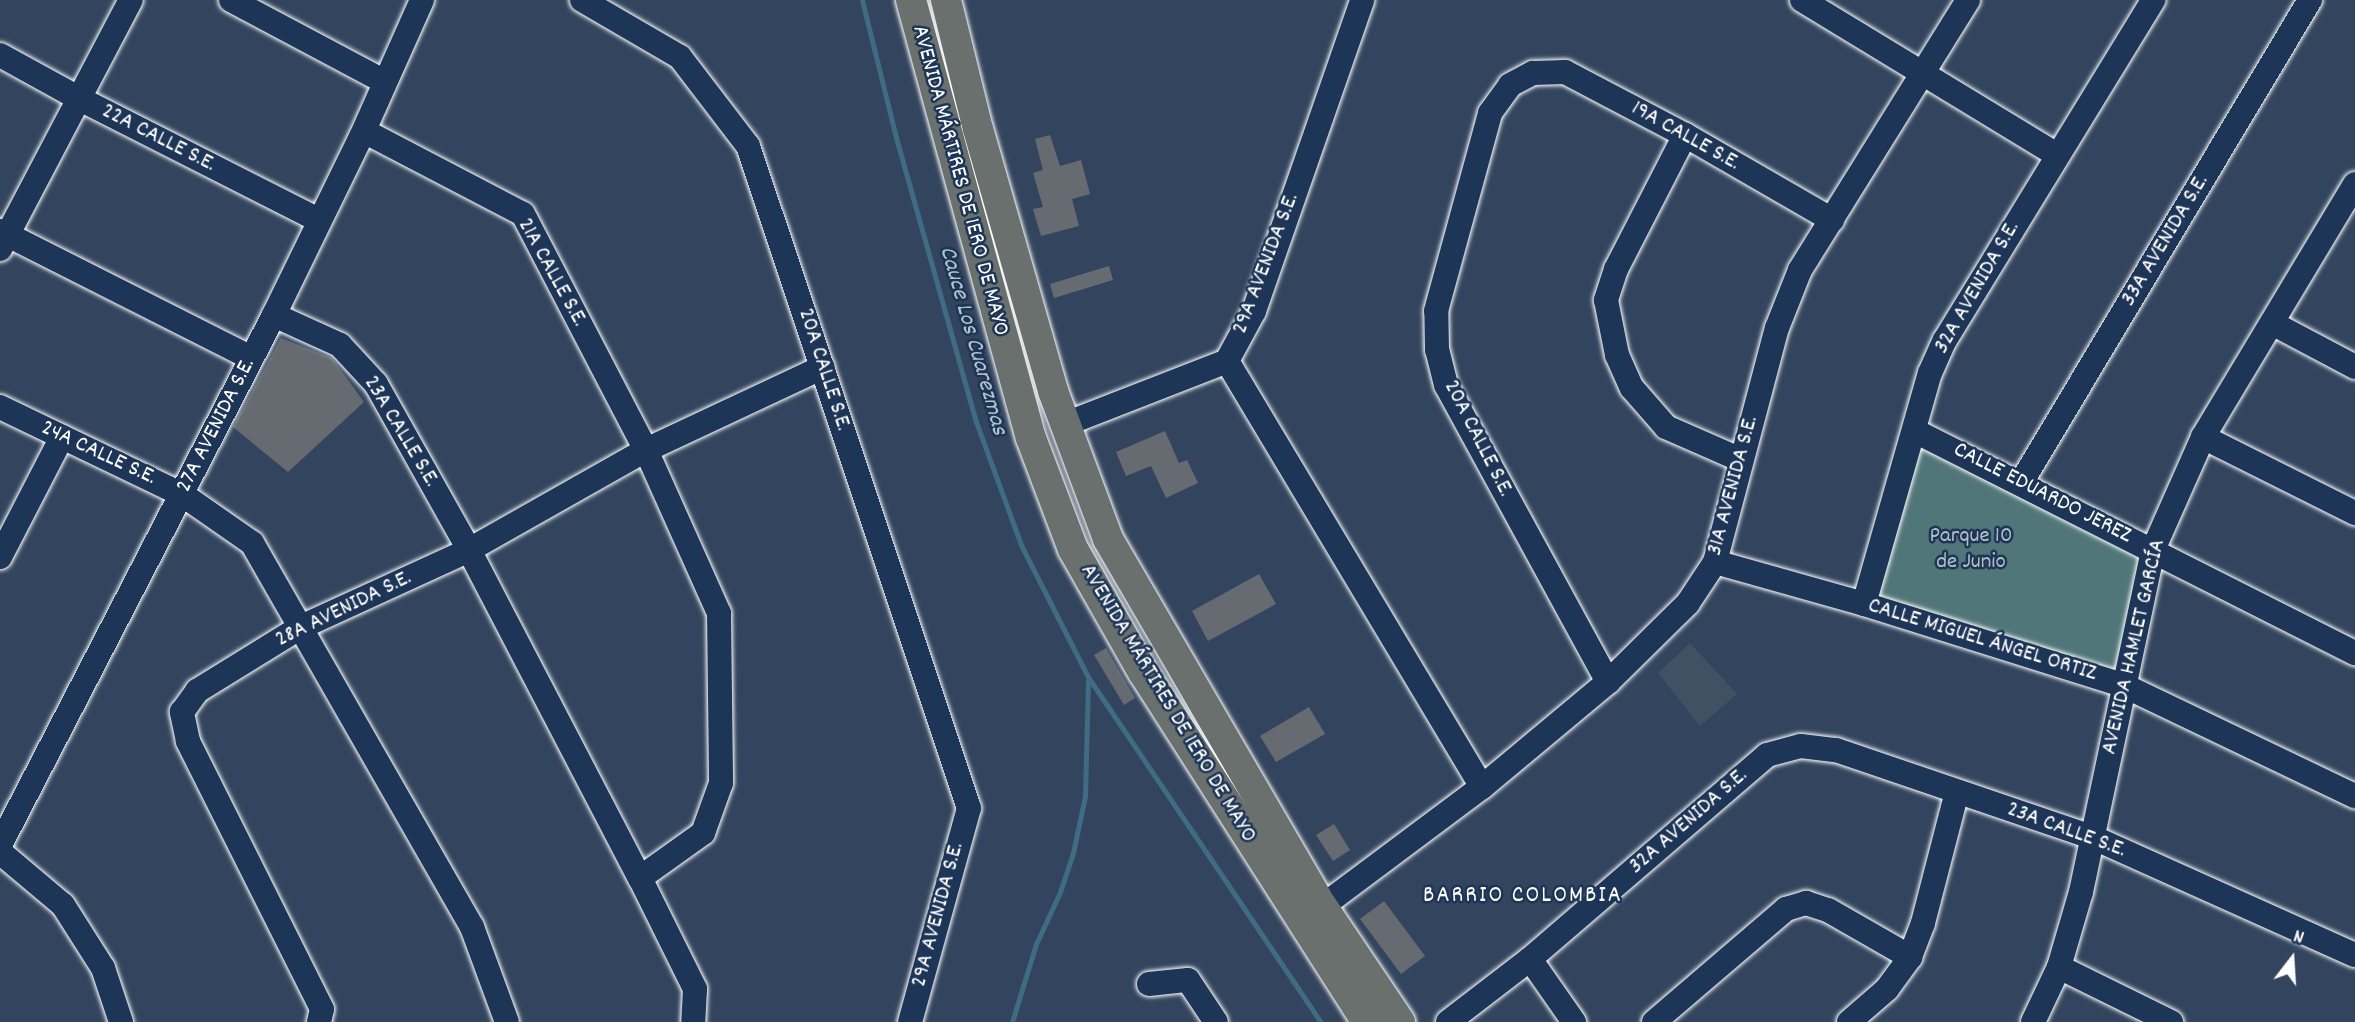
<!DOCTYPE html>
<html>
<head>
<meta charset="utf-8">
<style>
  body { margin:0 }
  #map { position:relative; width:2355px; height:1022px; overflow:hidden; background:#33455e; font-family:Dekko,sans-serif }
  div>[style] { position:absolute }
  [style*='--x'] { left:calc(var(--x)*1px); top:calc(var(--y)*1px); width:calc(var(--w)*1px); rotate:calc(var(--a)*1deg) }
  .built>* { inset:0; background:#425063 }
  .green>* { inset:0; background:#517679 }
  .stream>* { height:5px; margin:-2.5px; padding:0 2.5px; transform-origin:2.5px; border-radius:2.5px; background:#3f6b84 }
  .building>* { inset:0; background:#656b70 }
  .roads { filter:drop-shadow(0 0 2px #fff) drop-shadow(0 0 2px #fff) }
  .minor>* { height:24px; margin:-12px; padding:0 12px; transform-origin:12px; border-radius:12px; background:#1d3557 }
  .major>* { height:30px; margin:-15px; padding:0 15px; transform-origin:15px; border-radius:15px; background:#6a706d }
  span { translate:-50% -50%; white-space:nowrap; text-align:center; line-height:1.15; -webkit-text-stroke:5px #1d3557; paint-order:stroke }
  .street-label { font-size:23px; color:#fff }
  .park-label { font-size:23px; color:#b1c1c3 }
  .water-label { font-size:24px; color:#b2c4ce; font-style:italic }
  .neighbourhood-label { font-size:24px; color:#fff; letter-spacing:2px }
  .north { position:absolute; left:2257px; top:924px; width:70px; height:70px; -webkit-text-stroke:5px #1d3557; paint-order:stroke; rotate:17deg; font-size:19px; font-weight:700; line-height:28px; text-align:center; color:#fff }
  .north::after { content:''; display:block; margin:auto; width:24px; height:32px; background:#fff; clip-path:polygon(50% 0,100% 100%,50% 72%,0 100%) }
</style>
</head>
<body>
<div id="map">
  <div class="built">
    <i style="clip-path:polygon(1690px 643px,1737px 694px,1700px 726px,1658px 673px)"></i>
  </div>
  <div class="green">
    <i style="clip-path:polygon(1915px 431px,2153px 550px,2125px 686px,1864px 604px)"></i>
  </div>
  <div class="stream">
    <i style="--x:862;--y:0;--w:145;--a:76.1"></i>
    <i style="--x:897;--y:141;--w:289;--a:74.3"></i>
    <i style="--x:975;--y:419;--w:134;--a:69.9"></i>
    <i style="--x:1021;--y:545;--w:148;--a:63.1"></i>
    <i style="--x:1088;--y:677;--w:416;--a:56"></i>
    <i style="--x:1012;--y:1022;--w:82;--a:-72.9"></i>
    <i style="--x:1036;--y:944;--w:57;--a:-65.2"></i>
    <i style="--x:1060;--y:892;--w:41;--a:-71.6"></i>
    <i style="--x:1073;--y:853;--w:58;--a:-78.1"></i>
    <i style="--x:1085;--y:796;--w:115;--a:-88.5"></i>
  </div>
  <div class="building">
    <i style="clip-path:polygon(1050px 135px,1060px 166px,1081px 160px,1090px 194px,1072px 199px,1079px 226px,1041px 236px,1033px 209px,1043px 207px,1033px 173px,1043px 170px,1035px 139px)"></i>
    <i style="clip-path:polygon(1109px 266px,1113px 280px,1054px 298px,1050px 284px)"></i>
    <i style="clip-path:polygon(281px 338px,332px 358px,364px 402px,288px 472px,233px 427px)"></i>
    <i style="clip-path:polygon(1165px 431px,1179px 463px,1187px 460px,1198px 483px,1166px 498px,1151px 466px,1126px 476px,1116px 452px)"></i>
    <i style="clip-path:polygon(1259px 574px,1276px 604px,1208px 641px,1192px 611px)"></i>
    <i style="clip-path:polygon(1106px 648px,1135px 698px,1124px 705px,1094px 655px)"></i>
    <i style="clip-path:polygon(1309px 707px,1325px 734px,1276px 762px,1260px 736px)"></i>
    <i style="clip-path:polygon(1334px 824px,1350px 850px,1333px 861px,1316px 835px)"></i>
    <i style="clip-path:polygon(1384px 901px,1425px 956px,1401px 974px,1360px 919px)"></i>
  </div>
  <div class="roads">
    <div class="minor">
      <i style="--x:231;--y:0;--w:174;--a:28"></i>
      <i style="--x:582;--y:0;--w:113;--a:30.2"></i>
      <i style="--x:680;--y:57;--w:112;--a:52.6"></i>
      <i style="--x:748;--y:146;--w:698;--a:71.54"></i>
      <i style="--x:969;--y:808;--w:222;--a:105.4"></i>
      <i style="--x:1802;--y:0;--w:298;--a:31.3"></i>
      <i style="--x:0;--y:55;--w:91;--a:28.8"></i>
      <i style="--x:80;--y:99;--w:268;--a:26.9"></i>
      <i style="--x:364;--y:131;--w:179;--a:27.6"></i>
      <i style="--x:523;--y:214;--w:266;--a:62.5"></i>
      <i style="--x:646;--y:450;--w:179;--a:65.9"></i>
      <i style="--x:719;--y:613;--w:170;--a:89.3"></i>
      <i style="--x:721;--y:783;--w:53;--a:109.8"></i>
      <i style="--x:703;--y:833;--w:77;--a:144.5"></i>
      <i style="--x:1685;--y:135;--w:151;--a:117.2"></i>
      <i style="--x:1616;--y:269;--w:33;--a:108"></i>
      <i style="--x:1606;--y:300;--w:56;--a:78.7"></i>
      <i style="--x:1617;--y:355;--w:36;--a:66"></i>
      <i style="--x:1632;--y:388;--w:52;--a:48.9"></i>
      <i style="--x:1666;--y:427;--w:82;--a:23.7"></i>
      <i style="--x:0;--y:231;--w:281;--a:26.8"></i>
      <i style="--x:0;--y:249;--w:281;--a:-62.3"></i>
      <i style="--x:274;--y:315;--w:72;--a:24.4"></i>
      <i style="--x:340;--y:345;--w:53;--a:47.3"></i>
      <i style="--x:376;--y:384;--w:190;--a:60.7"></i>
      <i style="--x:469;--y:550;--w:370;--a:62.5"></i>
      <i style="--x:640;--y:878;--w:124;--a:63.6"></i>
      <i style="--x:695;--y:989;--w:33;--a:93"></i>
      <i style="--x:2272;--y:323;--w:94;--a:27.9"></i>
      <i style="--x:1227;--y:361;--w:496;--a:59.1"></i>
      <i style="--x:0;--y:407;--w:203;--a:25.7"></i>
      <i style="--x:183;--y:495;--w:84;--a:34.8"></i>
      <i style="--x:252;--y:543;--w:443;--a:60.2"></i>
      <i style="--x:472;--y:927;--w:101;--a:69.8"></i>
      <i style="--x:1063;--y:425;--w:176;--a:-21.3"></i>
      <i style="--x:1227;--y:361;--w:57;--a:-61.6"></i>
      <i style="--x:1254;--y:311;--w:329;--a:-70.8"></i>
      <i style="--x:1915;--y:431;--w:493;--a:26.8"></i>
      <i style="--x:2203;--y:437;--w:170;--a:26.6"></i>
      <i style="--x:2021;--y:483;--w:563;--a:-59.11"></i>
      <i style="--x:0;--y:557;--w:135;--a:-62.7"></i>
      <i style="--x:1715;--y:562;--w:155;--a:15.7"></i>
      <i style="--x:1864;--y:604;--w:274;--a:17.4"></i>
      <i style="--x:2125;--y:686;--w:255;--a:25.6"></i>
      <i style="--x:1864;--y:604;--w:240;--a:-74.1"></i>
      <i style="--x:1930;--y:373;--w:36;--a:-66"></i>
      <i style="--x:1945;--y:340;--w:399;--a:-58.5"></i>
      <i style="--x:1608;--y:682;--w:338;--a:-118.6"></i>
      <i style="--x:1446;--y:385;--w:36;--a:-104"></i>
      <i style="--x:1437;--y:350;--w:39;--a:-91"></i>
      <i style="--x:1436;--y:311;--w:205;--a:-74.7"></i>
      <i style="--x:1490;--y:113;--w:34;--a:-54"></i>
      <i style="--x:1510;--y:85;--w:26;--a:-28"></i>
      <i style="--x:1533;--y:73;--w:32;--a:-2"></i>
      <i style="--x:1565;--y:72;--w:136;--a:27.7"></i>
      <i style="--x:1685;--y:135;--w:170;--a:30"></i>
      <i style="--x:0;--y:845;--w:597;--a:-62.66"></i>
      <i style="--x:274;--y:315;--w:198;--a:-64"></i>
      <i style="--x:361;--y:137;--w:150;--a:-66"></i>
      <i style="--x:0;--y:852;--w:82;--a:40.1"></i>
      <i style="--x:63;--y:905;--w:75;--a:57.6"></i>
      <i style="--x:103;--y:968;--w:57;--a:71.6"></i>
      <i style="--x:1308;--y:917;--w:217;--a:-36.8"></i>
      <i style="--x:1482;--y:787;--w:164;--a:-39.8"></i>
      <i style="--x:1608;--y:682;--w:112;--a:-44.6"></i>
      <i style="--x:1688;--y:603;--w:49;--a:-56.6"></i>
      <i style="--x:1715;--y:562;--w:242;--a:-75.2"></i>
      <i style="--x:1777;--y:328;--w:62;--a:-68.4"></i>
      <i style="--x:1800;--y:270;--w:318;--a:-58.1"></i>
      <i style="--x:1530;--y:959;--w:77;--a:55.1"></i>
      <i style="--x:2059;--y:967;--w:125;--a:26.2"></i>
      <i style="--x:1149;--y:984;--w:39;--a:-6"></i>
      <i style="--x:1188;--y:980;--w:50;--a:56.3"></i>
      <i style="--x:319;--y:1022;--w:13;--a:-77"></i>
      <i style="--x:322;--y:1009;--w:300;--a:-116.6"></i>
      <i style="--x:188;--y:741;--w:30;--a:-102"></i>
      <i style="--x:182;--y:712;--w:26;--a:-54"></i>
      <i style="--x:197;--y:691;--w:120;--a:-31.7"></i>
      <i style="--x:299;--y:628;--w:187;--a:-24.6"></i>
      <i style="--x:469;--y:550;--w:203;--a:-29.5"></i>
      <i style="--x:646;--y:450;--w:195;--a:-25.1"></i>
      <i style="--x:1448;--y:1022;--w:103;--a:-37.5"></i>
      <i style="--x:1530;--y:959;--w:313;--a:-40.7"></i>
      <i style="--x:1767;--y:755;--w:35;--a:-15"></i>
      <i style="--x:1801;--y:746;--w:35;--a:7"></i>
      <i style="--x:1836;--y:750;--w:270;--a:18.8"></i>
      <i style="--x:2092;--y:837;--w:288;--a:24.2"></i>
      <i style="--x:1654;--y:1022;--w:174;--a:-40.6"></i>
      <i style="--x:1786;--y:909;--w:21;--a:-17"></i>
      <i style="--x:1806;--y:903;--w:23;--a:18"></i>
      <i style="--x:1828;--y:910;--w:95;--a:29.8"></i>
      <i style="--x:1849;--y:1022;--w:50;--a:-41"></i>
      <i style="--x:1887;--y:989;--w:39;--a:-54"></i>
      <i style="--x:1910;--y:957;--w:36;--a:-69"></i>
      <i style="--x:1923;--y:923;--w:135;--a:-75.5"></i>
      <i style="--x:2033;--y:1022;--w:61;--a:-64.7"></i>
      <i style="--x:2059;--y:967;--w:78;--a:-73.7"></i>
      <i style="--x:2081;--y:892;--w:349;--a:-78.1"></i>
      <i style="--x:2153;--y:550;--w:124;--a:-66.1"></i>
      <i style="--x:2203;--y:437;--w:295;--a:-59"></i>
    </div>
    <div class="major">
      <i style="--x:911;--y:0;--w:454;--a:74.7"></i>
      <i style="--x:1031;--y:438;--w:119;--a:69.3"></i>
      <i style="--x:1073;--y:549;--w:142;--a:60.4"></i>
      <i style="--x:1143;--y:672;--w:416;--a:57.4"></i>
      <i style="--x:946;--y:0;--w:133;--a:76.1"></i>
      <i style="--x:978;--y:129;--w:273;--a:74"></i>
      <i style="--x:1053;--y:391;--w:158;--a:69.6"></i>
      <i style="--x:1108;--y:539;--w:425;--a:59.8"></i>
      <i style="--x:1322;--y:906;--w:140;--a:56.1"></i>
    </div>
  </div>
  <div class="street-label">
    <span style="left:1685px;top:137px;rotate:29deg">19A CALLE S.E.</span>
    <span style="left:158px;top:139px;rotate:27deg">22A CALLE S.E.</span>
    <span style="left:959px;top:181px;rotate:75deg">AVENIDA MÁRTIRES DE 1ERO DE MAYO</span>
    <span style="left:2166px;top:241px;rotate:-59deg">33A AVENIDA S.E.</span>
    <span style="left:1267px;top:264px;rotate:-69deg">29A AVENIDA S.E.</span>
    <span style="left:551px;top:273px;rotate:61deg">21A CALLE S.E.</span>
    <span style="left:1978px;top:288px;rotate:-60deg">32A AVENIDA S.E.</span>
    <span style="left:823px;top:370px;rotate:72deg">20A CALLE S.E.</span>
    <span style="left:217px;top:426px;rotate:-63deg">27A AVENIDA S.E.</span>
    <span style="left:400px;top:432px;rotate:59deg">23A CALLE S.E.</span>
    <span style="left:1477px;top:439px;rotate:63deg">20A CALLE S.E.</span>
    <span style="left:98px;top:454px;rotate:25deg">24A CALLE S.E.</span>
    <span style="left:1734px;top:486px;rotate:-75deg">31A AVENIDA S.E.</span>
    <span style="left:2042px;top:494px;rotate:27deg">CALLE EDUARDO JEREZ</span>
    <span style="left:344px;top:610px;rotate:-26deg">28A AVENIDA S.E.</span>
    <span style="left:1982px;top:641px;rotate:17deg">CALLE MIGUEL ÁNGEL ORTIZ</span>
    <span style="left:2135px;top:647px;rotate:-77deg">AVENIDA HAMLET GARCÍA</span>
    <span style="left:1167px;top:704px;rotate:59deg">AVENIDA MÁRTIRES DE 1ERO DE MAYO</span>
    <span style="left:1689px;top:822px;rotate:-41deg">32A AVENIDA S.E.</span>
    <span style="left:2066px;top:831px;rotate:20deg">23A CALLE S.E.</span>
    <span style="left:939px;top:915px;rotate:-75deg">29A AVENIDA S.E.</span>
  </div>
  <div class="park-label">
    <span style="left:1971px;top:550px">Parque 10<br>de Junio</span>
  </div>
  <div class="water-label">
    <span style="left:972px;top:341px;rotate:74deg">Cauce Los Cuarezmas</span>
  </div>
  <div class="neighbourhood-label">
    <span style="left:1523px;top:897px">BARRIO COLOMBIA</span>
  </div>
  <div class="north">N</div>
</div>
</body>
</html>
